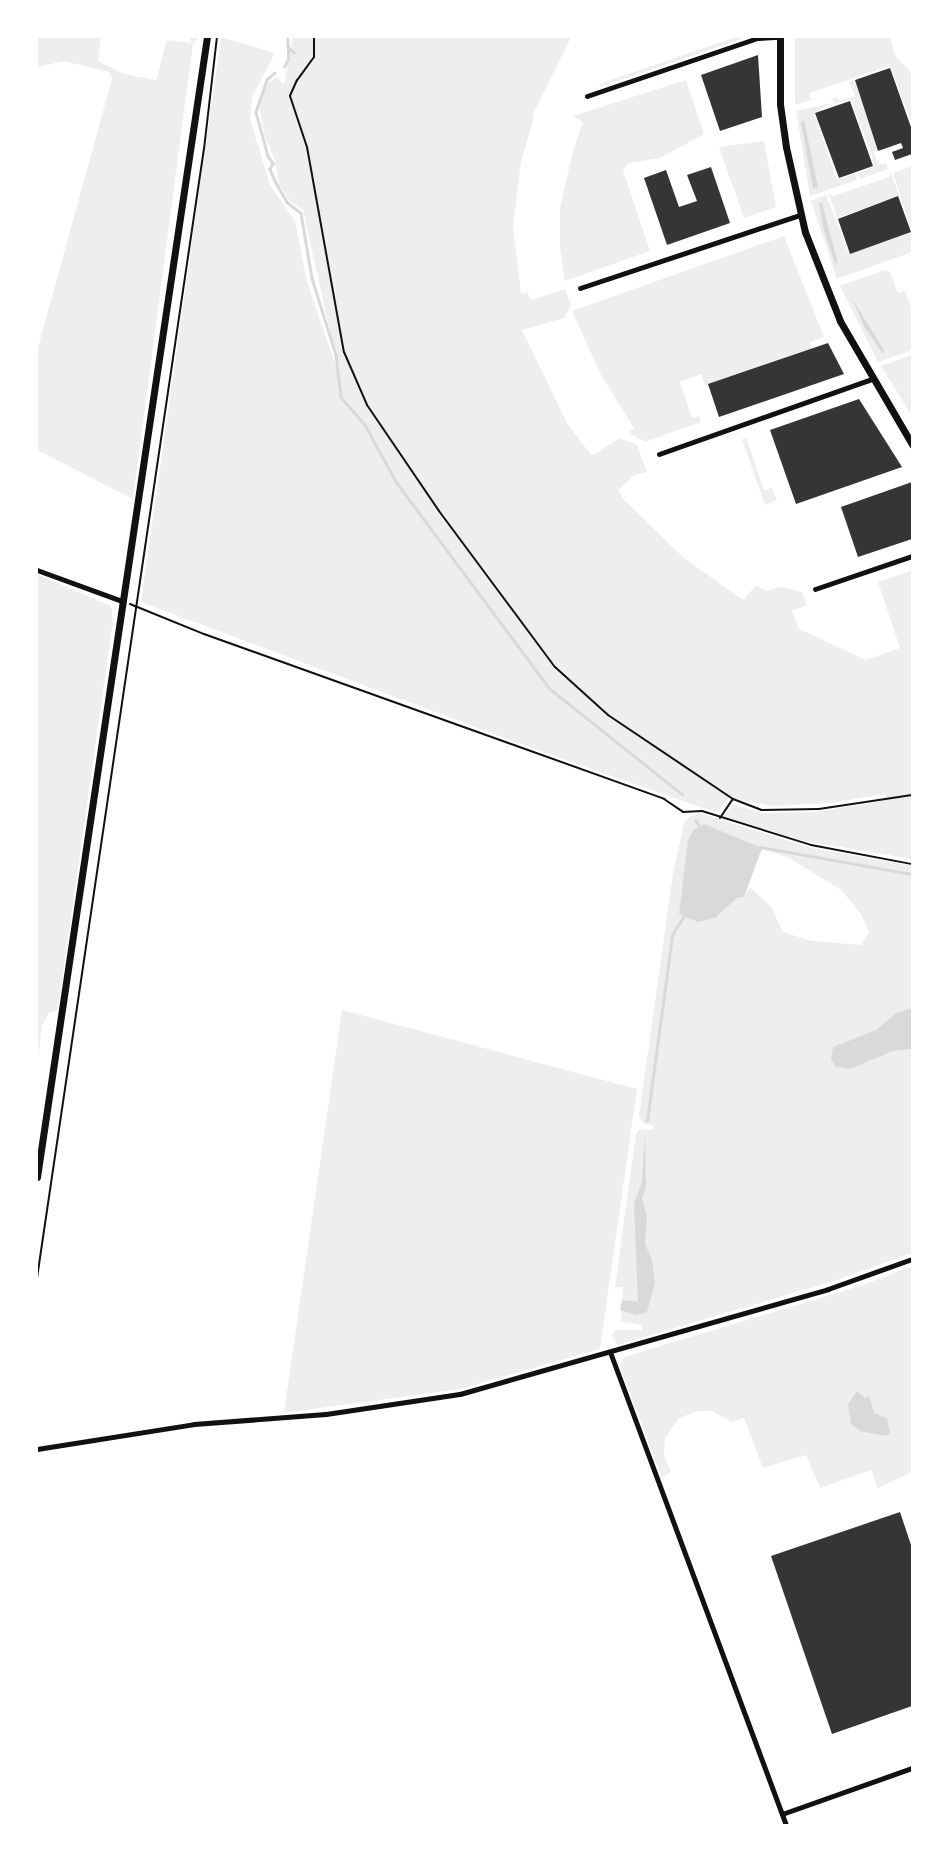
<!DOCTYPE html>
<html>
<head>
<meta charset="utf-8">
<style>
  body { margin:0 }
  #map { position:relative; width:949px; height:1862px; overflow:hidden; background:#fff; font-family:"DejaVu Sans",sans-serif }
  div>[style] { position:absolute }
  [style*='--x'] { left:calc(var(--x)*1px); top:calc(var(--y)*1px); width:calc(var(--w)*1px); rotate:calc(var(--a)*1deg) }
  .green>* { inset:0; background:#eee }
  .water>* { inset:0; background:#d9d9d9 }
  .stream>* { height:2.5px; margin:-1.25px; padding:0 1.25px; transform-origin:1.25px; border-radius:1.25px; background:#d9d9d9 }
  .building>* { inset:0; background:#353535 }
  .path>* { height:2px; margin:-1px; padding:0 1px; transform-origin:1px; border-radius:1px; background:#111 }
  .minor>* { height:5px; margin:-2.5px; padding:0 2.5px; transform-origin:2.5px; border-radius:2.5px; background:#111 }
  .tertiary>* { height:7px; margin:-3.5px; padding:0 3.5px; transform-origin:3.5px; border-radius:3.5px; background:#111 }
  span { translate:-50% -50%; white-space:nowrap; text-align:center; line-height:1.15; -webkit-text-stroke:7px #fff; paint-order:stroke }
  .frame { position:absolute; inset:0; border:38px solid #fff; pointer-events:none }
</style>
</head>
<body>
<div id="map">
  <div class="green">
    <i style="clip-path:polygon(37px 37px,101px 37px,98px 61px,124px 74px,156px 80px,167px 40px,192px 43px,189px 37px,200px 37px,193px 43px,133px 499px,37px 450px,37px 351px,112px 79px,109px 72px,64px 61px,37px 67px)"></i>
    <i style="clip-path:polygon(221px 37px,275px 53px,252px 97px,250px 119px,270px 185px,295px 221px,307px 282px,341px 381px,303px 210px,289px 200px,279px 184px,275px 161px,264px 133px,259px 106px,267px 84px,276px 77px,284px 84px,293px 37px,571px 37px,532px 116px,534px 117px,521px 162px,513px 226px,521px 294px,528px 293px,531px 300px,565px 289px,571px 305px,564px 318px,522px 330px,567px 423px,592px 456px,620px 438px,637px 445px,647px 472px,634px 475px,618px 490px,625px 501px,684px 558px,743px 600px,756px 585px,766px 591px,780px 587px,802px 592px,807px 605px,792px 611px,799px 629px,866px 660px,900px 648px,878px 582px,912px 570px,912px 859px,805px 841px,723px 817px,733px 804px,763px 813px,813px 812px,872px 803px,885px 799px,886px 794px,830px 803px,774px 806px,728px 798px,717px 813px,529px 747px,141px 602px)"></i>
    <i style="clip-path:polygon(736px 37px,747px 37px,600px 87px,599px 84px)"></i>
    <i style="clip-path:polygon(795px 37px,890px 37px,895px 56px,912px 73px,912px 124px,890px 66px,809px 93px,811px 99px,817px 98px,795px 105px)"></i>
    <i style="clip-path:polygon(686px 80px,704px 134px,660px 158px,629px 163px,623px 170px,650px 251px,565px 281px,560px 248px,560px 208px,573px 151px,583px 122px,573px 116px)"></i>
    <i style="clip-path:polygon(855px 80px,874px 137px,877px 150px,874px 152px,878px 165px,886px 163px,888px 169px,860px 179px,858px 173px,875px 166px,870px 151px,851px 99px,834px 104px,832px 99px,837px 97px,839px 101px,855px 96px,849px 82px)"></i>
    <i style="clip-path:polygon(831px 103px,814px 113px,835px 175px,838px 179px,855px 174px,857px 180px,810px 196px,796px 111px)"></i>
    <i style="clip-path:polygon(764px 141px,776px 207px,744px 218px,719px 147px)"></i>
    <i style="clip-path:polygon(912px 166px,912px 252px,837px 279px,811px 201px,826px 195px,849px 254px,912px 232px,893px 173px)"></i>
    <i style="clip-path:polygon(891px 173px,899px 196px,837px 218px,829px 194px,833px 196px,889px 177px)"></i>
    <i style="clip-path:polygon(784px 236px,824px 337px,810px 342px,812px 348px,705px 385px,701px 374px,680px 382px,692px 418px,699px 416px,701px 422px,645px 442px,633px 435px,629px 432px,634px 428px,600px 373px,572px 311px)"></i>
    <i style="clip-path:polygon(885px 270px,890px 272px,898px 293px,905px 291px,912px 310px,912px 350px,878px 362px,840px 286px)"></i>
    <i style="clip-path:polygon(912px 355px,912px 416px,881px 366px)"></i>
    <i style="clip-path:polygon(746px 438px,764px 490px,772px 488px,777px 500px,765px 505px,742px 439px)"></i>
    <i style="clip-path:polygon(37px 574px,111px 606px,113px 621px,58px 1010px,49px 1013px,42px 1026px,37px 1067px)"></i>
    <i style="clip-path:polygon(evenodd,699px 813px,811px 848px,912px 866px,912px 1010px,897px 1013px,876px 1030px,833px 1047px,850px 1069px,893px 1051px,912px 1049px,912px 1253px,831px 1282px,617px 1345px,612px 1335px,615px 1330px,642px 1330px,641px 1325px,621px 1321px,623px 1287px,615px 1287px,636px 1134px,639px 1129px,652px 1130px,654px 1125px,644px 1124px,639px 1116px,673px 874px,684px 823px,689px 817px,699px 813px,702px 827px,789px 858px,841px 890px,861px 914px,869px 932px,861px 945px,812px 941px,783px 932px,771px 907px,750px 887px,744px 897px,737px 898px,715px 918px,698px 921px,679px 914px,697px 829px,702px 827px)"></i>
    <i style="clip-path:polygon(342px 1010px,637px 1089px,600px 1349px,460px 1389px,284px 1413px)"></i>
    <i style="clip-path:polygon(912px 1266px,912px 1472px,878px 1488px,871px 1470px,820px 1488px,806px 1455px,763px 1468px,744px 1418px,731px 1422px,712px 1411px,698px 1411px,679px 1418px,665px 1438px,664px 1455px,671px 1472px,662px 1478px,622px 1372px,620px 1365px,624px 1357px,863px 1285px)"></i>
  </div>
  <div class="water">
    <i style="clip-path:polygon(804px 120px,818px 187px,813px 189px,801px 122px)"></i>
    <i style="clip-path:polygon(819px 203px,822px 203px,838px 264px,835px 263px,824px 231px)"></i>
    <i style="clip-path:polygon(851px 297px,884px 350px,883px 354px,864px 326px)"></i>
    <i style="clip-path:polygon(704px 824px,762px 848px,744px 897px,737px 898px,715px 918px,698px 922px,679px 914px,688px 840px,694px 829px)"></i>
    <i style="clip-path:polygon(908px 1009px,912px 1010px,912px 1049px,893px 1051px,850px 1069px,836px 1067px,831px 1059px,833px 1047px,876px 1030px,896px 1013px)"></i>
    <i style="clip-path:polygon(645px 1134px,646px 1187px,642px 1198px,647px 1217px,645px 1244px,652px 1260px,655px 1283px,647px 1312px,637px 1315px,620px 1310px,622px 1300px,638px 1302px,634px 1204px,642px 1181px)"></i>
    <i style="clip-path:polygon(857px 1391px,865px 1398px,869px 1395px,874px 1413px,887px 1418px,890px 1434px,886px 1436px,860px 1431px,851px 1424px,848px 1404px)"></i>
  </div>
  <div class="stream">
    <i style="--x:288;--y:37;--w:10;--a:90"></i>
    <i style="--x:288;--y:47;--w:8;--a:40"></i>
    <i style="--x:284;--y:67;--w:9;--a:-63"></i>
    <i style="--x:288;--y:59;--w:12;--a:-90"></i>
    <i style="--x:275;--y:73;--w:11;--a:139"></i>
    <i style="--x:267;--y:80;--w:34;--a:109"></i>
    <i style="--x:256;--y:112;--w:46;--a:74.7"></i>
    <i style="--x:268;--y:156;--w:9;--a:54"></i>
    <i style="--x:273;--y:163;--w:7;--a:117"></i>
    <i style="--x:270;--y:169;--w:13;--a:67"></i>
    <i style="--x:275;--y:181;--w:24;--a:60"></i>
    <i style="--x:287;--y:202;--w:18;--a:38"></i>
    <i style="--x:301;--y:213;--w:66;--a:80.4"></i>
    <i style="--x:312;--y:278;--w:81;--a:72.7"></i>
    <i style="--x:336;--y:355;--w:42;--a:83.2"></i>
    <i style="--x:341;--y:397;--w:35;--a:49"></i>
    <i style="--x:364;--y:423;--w:68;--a:61.2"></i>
    <i style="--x:397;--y:483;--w:257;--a:53.4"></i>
    <i style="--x:550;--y:689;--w:169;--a:38.5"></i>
    <i style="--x:696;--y:820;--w:13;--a:61"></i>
    <i style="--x:760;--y:847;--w:154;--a:10.1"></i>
    <i style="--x:647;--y:1121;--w:188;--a:-82.3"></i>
    <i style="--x:672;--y:935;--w:22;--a:-58"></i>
  </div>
  <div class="building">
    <i style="clip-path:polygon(758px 55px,762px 117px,720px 131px,701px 75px)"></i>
    <i style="clip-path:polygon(890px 68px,912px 130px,912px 154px,895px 160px,892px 152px,903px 148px,901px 143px,878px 151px,855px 80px)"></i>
    <i style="clip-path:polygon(850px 101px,873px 166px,839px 178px,815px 113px)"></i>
    <i style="clip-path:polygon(711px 167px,730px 223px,667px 245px,644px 178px,666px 170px,679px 207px,697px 201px,687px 175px)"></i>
    <i style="clip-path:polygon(898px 196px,911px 232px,850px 254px,838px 219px)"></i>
    <i style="clip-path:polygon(828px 343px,844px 374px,719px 417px,708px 384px)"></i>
    <i style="clip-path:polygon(859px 399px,902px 467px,796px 504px,770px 430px)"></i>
    <i style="clip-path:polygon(912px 482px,912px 539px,858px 557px,841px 507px)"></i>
    <i style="clip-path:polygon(900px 1512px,912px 1548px,912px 1706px,832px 1734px,771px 1556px)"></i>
  </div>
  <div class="path">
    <i style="--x:314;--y:37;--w:20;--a:90"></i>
    <i style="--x:314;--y:57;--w:29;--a:126"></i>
    <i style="--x:297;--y:80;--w:17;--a:114"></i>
    <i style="--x:290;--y:96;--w:54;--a:71.6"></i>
    <i style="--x:307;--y:147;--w:208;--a:79.8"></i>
    <i style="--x:344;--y:352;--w:58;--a:66.5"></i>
    <i style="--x:367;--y:405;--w:128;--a:55.8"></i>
    <i style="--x:439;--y:511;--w:194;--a:53.4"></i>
    <i style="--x:555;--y:667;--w:72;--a:42.2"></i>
    <i style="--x:608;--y:715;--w:151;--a:33.9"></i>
    <i style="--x:130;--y:604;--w:80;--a:22.1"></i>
    <i style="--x:204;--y:634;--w:489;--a:19.7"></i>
    <i style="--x:664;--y:799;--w:23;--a:34"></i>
    <i style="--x:683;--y:812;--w:19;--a:-3"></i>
    <i style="--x:702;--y:811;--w:114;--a:17.3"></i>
    <i style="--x:811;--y:845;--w:103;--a:10.7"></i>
    <i style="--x:720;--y:818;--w:23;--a:-56"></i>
    <i style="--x:733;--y:799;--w:30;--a:21"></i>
    <i style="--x:761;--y:810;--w:58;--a:-1"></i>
    <i style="--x:819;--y:809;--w:94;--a:-8.6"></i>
    <i style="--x:37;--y:1278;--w:1141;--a:-81.59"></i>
    <i style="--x:204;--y:149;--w:113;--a:-83.4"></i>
  </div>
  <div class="minor">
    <i style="--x:587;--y:96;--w:180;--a:-18.8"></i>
    <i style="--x:757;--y:38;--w:22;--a:-3"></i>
    <i style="--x:580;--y:288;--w:232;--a:-18.4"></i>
    <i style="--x:659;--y:454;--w:226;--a:-19.4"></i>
    <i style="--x:37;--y:570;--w:90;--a:20"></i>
    <i style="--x:815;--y:589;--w:102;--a:-18.8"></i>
    <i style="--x:610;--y:1352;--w:505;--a:69.59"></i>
    <i style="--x:37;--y:1449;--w:159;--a:-9"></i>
    <i style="--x:194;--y:1424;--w:132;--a:-4.3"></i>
    <i style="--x:326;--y:1414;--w:135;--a:-8.5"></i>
    <i style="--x:460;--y:1394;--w:383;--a:-15.9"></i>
    <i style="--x:828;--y:1289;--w:89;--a:-19.7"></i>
    <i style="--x:782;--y:1814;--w:138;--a:-19.5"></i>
  </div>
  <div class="tertiary">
    <i style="--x:780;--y:37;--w:67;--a:90"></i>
    <i style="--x:780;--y:104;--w:43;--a:82.1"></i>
    <i style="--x:786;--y:147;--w:87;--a:77.4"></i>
    <i style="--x:805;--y:232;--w:96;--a:68.5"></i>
    <i style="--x:840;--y:321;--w:143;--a:59.7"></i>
    <i style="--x:37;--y:1177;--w:1153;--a:-81.52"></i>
  </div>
  <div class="frame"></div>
</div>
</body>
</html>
